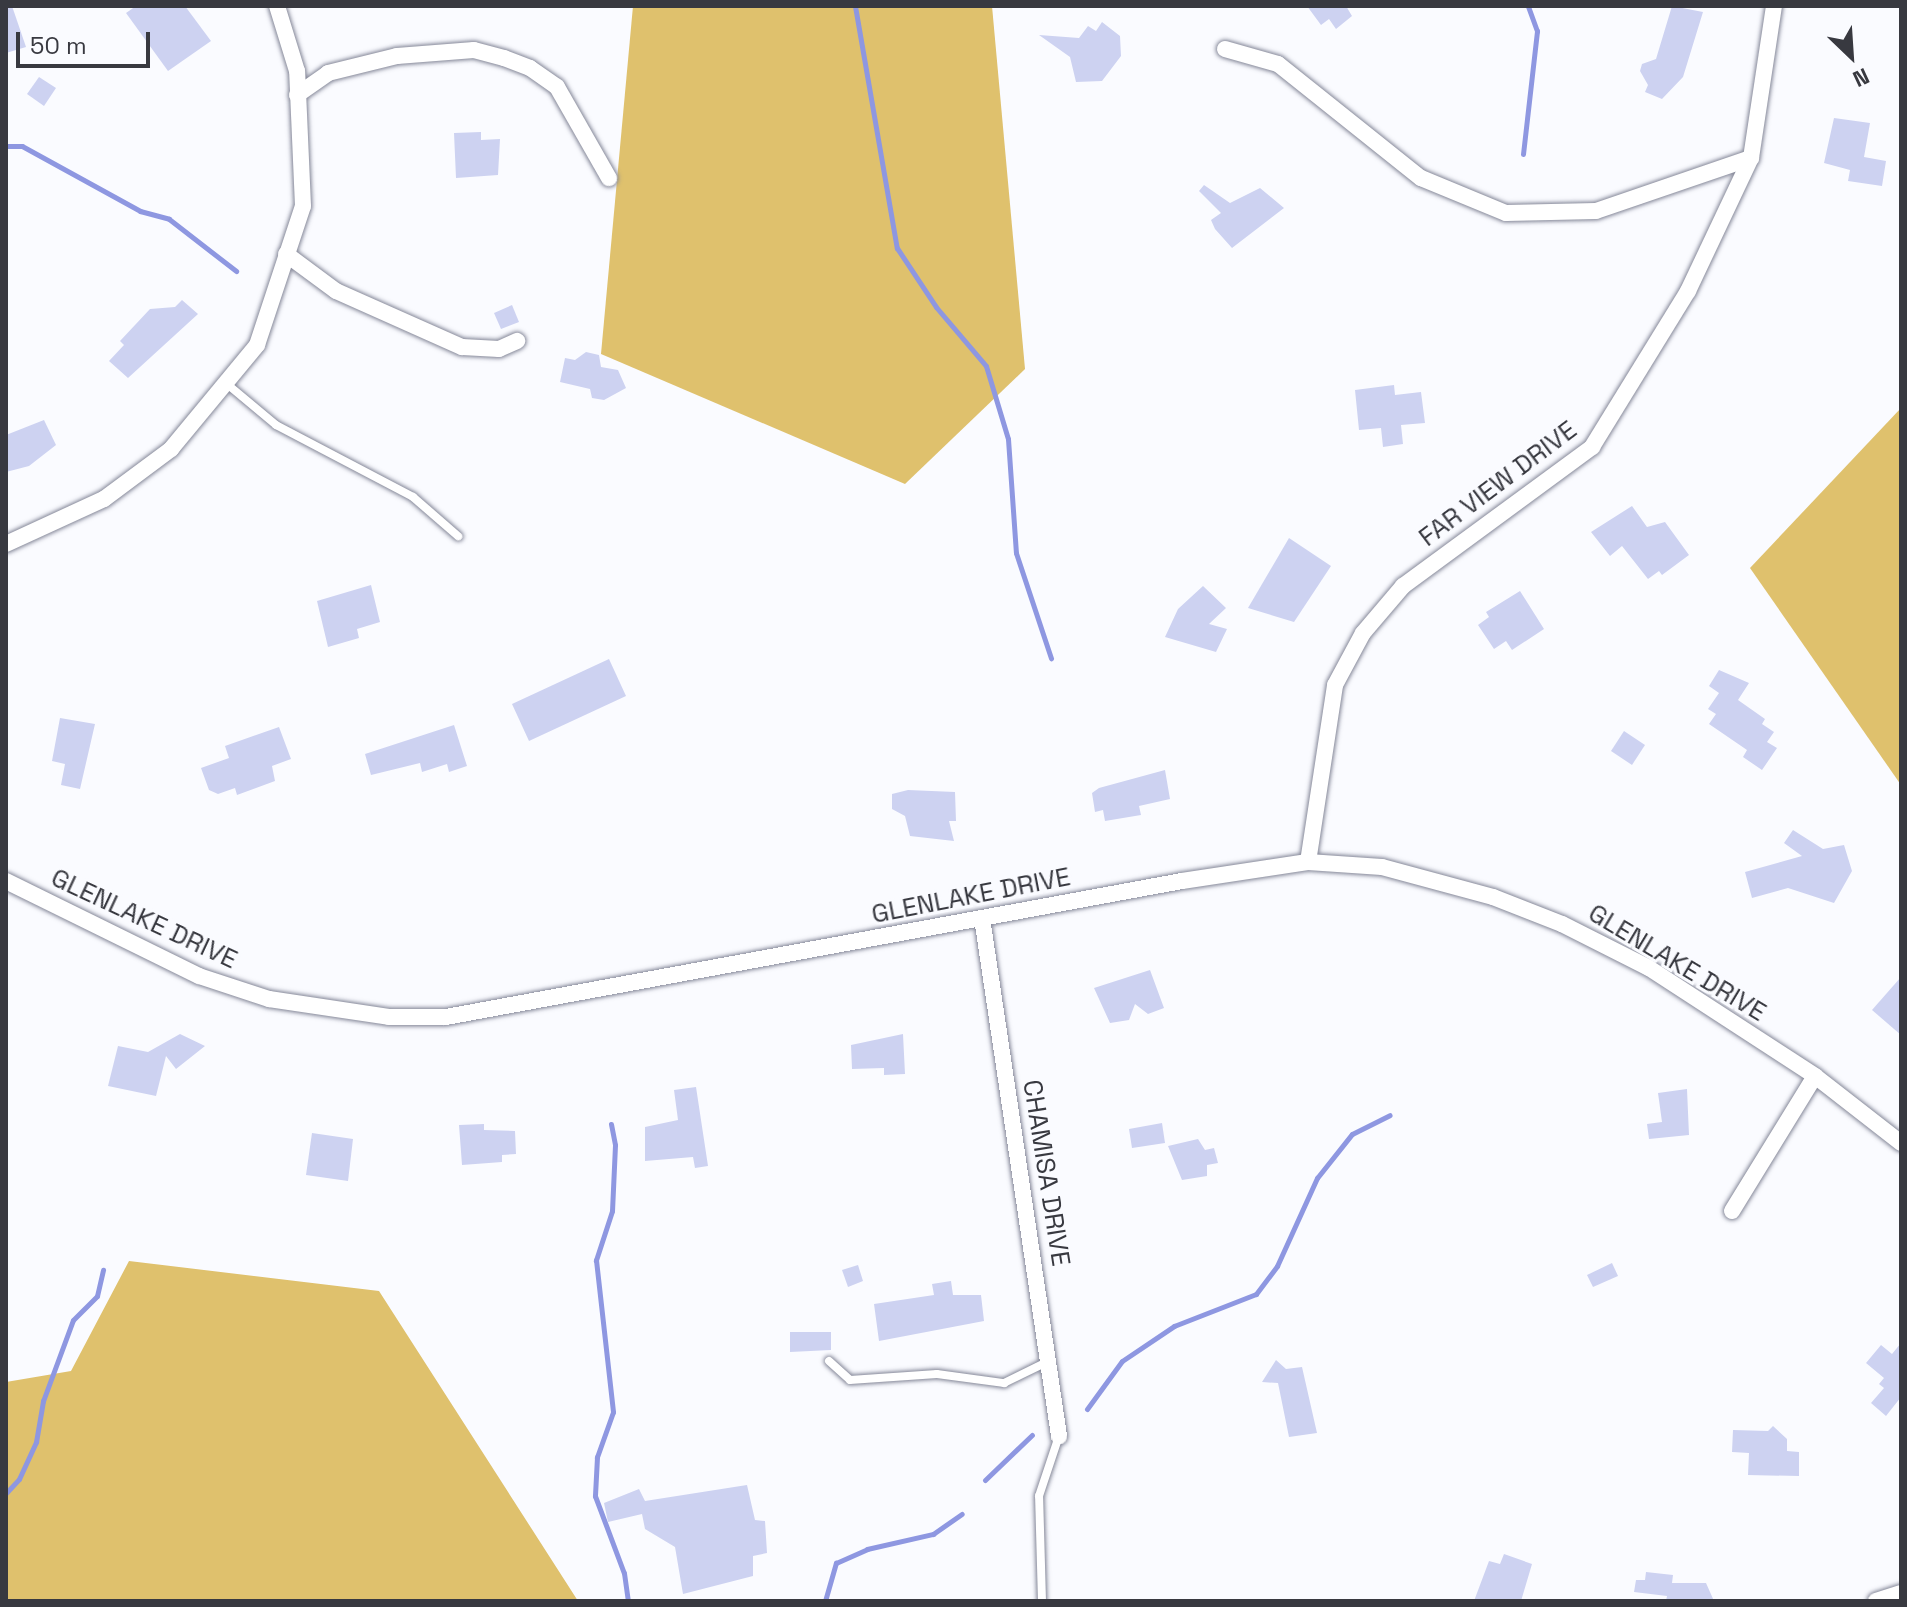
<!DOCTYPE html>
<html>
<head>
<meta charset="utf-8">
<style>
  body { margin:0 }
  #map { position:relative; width:1907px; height:1607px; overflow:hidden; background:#fafbff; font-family:"Space Grotesk",sans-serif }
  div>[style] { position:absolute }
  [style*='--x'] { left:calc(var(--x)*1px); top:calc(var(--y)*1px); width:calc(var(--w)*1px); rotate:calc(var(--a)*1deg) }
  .forest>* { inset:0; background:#dfc16d }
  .stream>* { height:5px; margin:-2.5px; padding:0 2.5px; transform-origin:2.5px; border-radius:2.5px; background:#8e97e1 }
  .building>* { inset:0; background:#cdd2f1 }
  .roads { filter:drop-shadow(0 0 2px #858899) drop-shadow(0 0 2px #858899) }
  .service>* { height:8px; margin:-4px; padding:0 4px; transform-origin:4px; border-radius:4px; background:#fff }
  .minor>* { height:16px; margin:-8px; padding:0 8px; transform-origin:8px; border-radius:8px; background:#fff }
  span { translate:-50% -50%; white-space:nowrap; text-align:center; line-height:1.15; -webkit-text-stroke:6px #fafbff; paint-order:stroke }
  .street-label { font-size:26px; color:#383940 }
  .frame { position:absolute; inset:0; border:8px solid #383940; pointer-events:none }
  .north { position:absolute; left:1811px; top:16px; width:80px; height:80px; -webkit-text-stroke:6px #fafbff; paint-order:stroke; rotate:155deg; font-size:22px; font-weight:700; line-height:32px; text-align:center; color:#383940 }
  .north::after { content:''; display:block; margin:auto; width:28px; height:36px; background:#383940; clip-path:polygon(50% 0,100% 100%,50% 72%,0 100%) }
  .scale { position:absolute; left:16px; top:32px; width:134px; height:36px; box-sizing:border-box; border:4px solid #383940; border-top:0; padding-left:10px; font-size:24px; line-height:28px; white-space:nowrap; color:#383940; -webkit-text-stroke:6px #fafbff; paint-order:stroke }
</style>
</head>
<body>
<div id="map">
  <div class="forest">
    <i style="clip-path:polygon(633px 6px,992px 6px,1025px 369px,905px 484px,601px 354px)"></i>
    <i style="clip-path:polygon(1901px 408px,1901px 785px,1750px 568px)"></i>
    <i style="clip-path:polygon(129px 1261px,379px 1291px,578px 1601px,6px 1601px,6px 1382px,71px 1371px)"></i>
  </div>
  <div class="stream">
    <i style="--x:855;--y:6;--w:246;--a:80.2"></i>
    <i style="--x:897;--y:248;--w:71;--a:56.5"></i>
    <i style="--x:936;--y:307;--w:77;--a:49.7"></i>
    <i style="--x:986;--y:366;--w:76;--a:73.2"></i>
    <i style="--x:1008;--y:439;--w:114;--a:86"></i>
    <i style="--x:1016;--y:553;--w:111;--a:71.6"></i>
    <i style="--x:6;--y:146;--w:16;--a:0"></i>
    <i style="--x:22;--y:146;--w:135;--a:28.8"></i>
    <i style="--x:140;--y:211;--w:30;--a:15"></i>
    <i style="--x:169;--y:219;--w:85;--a:37.8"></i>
    <i style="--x:1523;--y:154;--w:124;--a:-83.5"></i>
    <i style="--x:1537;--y:31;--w:27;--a:-110"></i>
    <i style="--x:611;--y:1124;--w:21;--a:79"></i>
    <i style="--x:615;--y:1145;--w:66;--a:92.6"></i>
    <i style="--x:612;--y:1211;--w:52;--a:108.1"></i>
    <i style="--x:596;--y:1260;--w:153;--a:83.6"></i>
    <i style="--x:613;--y:1412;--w:48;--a:109.6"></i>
    <i style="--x:597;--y:1457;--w:39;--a:93"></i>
    <i style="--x:595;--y:1496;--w:82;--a:69.4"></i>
    <i style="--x:624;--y:1573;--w:28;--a:82"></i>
    <i style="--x:1087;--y:1409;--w:59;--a:-53.9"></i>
    <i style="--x:1122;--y:1361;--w:63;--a:-33.9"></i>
    <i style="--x:1174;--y:1326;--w:88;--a:-21.3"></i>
    <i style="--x:1256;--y:1294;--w:35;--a:-53"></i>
    <i style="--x:1277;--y:1266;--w:97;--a:-65.6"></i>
    <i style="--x:1317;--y:1178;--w:56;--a:-51.5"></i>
    <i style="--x:1352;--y:1134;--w:42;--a:-26.6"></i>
    <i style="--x:985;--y:1480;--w:65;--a:-43.8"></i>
    <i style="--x:6;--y:1493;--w:19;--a:-47"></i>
    <i style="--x:19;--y:1479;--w:41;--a:-65.3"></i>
    <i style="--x:36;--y:1442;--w:42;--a:-80.3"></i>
    <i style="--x:43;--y:1401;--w:86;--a:-69.7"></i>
    <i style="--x:73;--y:1320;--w:34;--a:-45"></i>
    <i style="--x:97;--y:1296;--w:27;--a:-77"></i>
    <i style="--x:825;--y:1601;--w:40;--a:-74"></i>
    <i style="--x:836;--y:1563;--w:34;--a:-24"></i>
    <i style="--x:867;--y:1549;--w:68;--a:-12.8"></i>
    <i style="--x:933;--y:1534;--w:35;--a:-35"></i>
  </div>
  <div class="building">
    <i style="clip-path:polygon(6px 6px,12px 6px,26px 47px,6px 53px)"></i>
    <i style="clip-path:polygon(136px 6px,185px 6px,211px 41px,168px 71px,126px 13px)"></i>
    <i style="clip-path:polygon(1307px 6px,1346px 6px,1352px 16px,1336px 29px,1329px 19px,1321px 25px)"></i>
    <i style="clip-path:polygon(1672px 6px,1703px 12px,1683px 77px,1662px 99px,1645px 92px,1648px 85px,1640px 71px,1642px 64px,1656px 59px)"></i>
    <i style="clip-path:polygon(1102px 22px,1120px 36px,1121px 56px,1102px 81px,1076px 82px,1070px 57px,1039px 35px,1079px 38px,1088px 26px,1096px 31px)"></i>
    <i style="clip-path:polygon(39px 77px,56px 88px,44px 106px,27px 94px)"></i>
    <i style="clip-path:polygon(1834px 118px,1870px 123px,1864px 157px,1886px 161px,1882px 186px,1848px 181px,1850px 170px,1824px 163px)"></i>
    <i style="clip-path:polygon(481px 132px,481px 140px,500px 139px,498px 175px,456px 178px,454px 133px)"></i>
    <i style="clip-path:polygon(1204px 185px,1230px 203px,1260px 188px,1284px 208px,1232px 248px,1215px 229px,1211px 220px,1221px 213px,1199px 191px)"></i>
    <i style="clip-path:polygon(182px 300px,198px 314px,128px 378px,109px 361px,124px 345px,120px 341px,150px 309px,175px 307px)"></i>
    <i style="clip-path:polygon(512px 305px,519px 322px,501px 329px,494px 313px)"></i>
    <i style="clip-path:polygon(586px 352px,599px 355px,601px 367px,618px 370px,626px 388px,604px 400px,592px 398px,590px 389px,560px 382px,565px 358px,575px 360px)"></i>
    <i style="clip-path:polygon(1394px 385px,1395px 395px,1421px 392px,1425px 423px,1401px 425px,1403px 444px,1383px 447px,1381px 428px,1359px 430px,1355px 390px)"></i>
    <i style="clip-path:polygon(44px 420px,56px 445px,29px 466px,6px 472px,6px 435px)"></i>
    <i style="clip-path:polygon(1632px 506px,1647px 527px,1665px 522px,1689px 555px,1662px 575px,1659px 571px,1648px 579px,1622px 546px,1610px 556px,1591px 532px)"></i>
    <i style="clip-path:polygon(1289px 538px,1331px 566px,1294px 622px,1248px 608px)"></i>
    <i style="clip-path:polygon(371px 585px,380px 622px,357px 629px,359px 638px,328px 647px,317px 601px)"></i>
    <i style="clip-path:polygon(1203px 586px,1226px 608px,1209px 624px,1227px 629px,1216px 652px,1165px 637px,1178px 609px)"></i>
    <i style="clip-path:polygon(1520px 591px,1544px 629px,1512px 650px,1506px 641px,1494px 649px,1478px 625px,1489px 617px,1486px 612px)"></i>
    <i style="clip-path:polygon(609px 659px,626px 696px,529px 741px,512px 704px)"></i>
    <i style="clip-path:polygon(1719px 670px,1749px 683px,1738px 700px,1765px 719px,1762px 724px,1774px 732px,1767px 742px,1777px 748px,1762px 770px,1743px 757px,1747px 750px,1709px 724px,1716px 714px,1708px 709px,1719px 693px,1709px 686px)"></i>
    <i style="clip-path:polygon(60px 718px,95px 724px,80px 789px,61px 785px,65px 764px,52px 761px)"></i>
    <i style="clip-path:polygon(454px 725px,467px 766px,449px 772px,447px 764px,422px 772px,420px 763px,371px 775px,365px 754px)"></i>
    <i style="clip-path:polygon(279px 727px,291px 759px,272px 766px,275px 781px,237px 795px,235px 788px,218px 794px,209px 790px,201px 768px,229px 758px,225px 746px)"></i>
    <i style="clip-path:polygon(1624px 731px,1645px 745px,1632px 765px,1611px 751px)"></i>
    <i style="clip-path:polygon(1165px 770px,1170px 799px,1139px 806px,1141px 815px,1105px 821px,1103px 810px,1095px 812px,1092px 793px,1099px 788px)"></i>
    <i style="clip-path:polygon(908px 790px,955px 792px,956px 821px,949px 821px,954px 841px,910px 836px,905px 816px,892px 809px,892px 794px)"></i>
    <i style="clip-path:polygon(1793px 830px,1823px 849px,1844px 845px,1852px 871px,1834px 903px,1788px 888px,1752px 898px,1745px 872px,1802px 856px,1784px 843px)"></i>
    <i style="clip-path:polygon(1150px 970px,1164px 1008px,1148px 1014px,1135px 1004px,1129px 1020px,1110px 1023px,1094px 988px)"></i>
    <i style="clip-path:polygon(1901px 977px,1901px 1035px,1872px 1010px)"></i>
    <i style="clip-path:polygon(180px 1034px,205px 1046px,176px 1069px,166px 1056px,156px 1096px,108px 1086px,118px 1046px,148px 1052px)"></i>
    <i style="clip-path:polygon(903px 1034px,905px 1074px,884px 1075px,884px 1068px,852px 1069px,851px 1045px)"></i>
    <i style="clip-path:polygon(696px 1087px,708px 1166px,695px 1168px,693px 1157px,645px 1161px,645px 1127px,678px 1120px,674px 1090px)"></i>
    <i style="clip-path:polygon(1687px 1089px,1689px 1135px,1649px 1139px,1647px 1124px,1662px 1122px,1658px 1093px)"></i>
    <i style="clip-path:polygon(1162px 1123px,1165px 1143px,1132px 1148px,1129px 1129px)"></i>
    <i style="clip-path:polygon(484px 1124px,484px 1130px,515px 1131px,516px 1154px,502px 1155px,502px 1162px,462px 1165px,459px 1125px)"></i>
    <i style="clip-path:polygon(312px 1133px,353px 1139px,348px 1181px,306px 1175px)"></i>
    <i style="clip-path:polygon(1198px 1139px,1205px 1150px,1214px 1148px,1218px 1163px,1207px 1165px,1207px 1176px,1182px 1180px,1168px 1146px)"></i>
    <i style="clip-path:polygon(1612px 1263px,1618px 1276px,1593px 1287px,1587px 1275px)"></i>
    <i style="clip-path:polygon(858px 1265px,863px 1281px,848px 1287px,842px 1270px)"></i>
    <i style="clip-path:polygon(951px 1281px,953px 1295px,981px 1295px,984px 1321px,879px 1341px,874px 1304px,934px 1295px,932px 1284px)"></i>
    <i style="clip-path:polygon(790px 1332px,831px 1332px,831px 1350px,790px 1352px)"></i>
    <i style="clip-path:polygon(1901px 1343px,1901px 1397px,1886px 1416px,1871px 1403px,1884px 1388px,1879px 1384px,1884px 1378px,1866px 1363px,1881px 1345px,1892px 1354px)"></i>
    <i style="clip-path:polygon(1276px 1360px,1286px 1369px,1302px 1367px,1317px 1433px,1289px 1437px,1278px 1383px,1262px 1382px)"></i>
    <i style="clip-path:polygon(1773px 1426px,1787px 1439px,1787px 1451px,1799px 1452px,1799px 1476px,1748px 1475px,1749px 1453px,1732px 1452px,1733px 1430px,1768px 1431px)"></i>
    <i style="clip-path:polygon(747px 1485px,755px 1520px,765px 1521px,767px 1553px,753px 1556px,753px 1576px,683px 1594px,675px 1547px,645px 1529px,642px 1514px,608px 1522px,604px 1503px,639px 1489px,645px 1501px)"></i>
    <i style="clip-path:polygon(1504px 1554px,1532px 1564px,1521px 1601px,1474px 1601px,1489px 1561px,1500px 1564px)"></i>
    <i style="clip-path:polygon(1646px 1572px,1673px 1575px,1672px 1583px,1706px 1583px,1714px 1601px,1666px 1601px,1667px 1596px,1634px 1592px,1636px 1580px,1645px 1580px)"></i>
  </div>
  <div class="roads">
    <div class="service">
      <i style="--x:227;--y:384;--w:64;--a:39.9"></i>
      <i style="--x:276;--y:425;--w:155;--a:27.7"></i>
      <i style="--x:413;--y:497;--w:60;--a:40.9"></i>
      <i style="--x:829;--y:1361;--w:28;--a:42"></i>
      <i style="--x:850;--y:1380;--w:87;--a:-3.9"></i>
      <i style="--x:937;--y:1374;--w:68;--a:7.7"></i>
      <i style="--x:1004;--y:1383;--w:48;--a:-26"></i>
      <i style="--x:1042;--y:1601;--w:105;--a:-91.6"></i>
      <i style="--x:1039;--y:1496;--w:63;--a:-71.6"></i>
    </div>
    <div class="minor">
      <i style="--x:1225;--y:49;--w:55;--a:15.8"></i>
      <i style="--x:1278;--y:64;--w:183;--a:38.6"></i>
      <i style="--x:1421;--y:178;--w:92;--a:22.4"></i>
      <i style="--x:1506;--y:213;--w:90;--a:-1.3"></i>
      <i style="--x:1596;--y:211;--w:164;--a:-18.9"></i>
      <i style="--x:297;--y:95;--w:38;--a:-35"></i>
      <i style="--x:328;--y:73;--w:71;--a:-13.8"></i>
      <i style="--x:397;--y:56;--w:77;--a:-4.5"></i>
      <i style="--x:474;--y:50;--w:31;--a:15"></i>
      <i style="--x:504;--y:58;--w:28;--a:21"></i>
      <i style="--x:530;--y:68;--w:33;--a:35"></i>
      <i style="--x:557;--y:87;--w:105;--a:60.3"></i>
      <i style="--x:286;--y:254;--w:62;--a:36.5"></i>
      <i style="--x:336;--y:291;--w:138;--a:24"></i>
      <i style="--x:462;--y:347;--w:37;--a:3"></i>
      <i style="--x:499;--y:349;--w:20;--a:-24"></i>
      <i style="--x:6;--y:544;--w:108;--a:-24.7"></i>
      <i style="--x:104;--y:499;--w:84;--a:-36.7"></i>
      <i style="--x:171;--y:449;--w:135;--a:-50.4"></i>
      <i style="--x:257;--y:345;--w:146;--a:-71.7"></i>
      <i style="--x:303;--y:206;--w:135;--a:-92.5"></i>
      <i style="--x:297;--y:71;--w:68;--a:-107.1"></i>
      <i style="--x:1308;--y:862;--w:179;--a:-81.3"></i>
      <i style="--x:1335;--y:685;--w:59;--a:-61.7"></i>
      <i style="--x:1363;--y:633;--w:62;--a:-49.6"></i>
      <i style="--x:1403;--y:586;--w:235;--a:-36.3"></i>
      <i style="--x:1592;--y:447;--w:183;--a:-58.4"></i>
      <i style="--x:1688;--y:291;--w:147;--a:-64.7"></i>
      <i style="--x:1751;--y:158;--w:154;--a:-81.4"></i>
      <i style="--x:6;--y:881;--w:215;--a:26.2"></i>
      <i style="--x:199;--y:976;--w:74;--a:18.2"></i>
      <i style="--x:269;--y:999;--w:121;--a:8.5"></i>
      <i style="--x:389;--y:1017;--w:57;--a:0"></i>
      <i style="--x:446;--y:1017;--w:748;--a:-10.47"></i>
      <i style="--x:1182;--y:881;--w:127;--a:-8.6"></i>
      <i style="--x:1308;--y:862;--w:74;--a:3.9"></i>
      <i style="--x:1382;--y:867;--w:115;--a:15.1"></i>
      <i style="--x:1493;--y:897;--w:74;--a:21.4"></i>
      <i style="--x:1562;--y:924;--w:97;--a:26.8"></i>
      <i style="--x:1649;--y:968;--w:198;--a:33"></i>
      <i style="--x:1815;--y:1076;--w:109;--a:37.9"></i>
      <i style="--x:982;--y:918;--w:524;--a:81.54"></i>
      <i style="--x:1732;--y:1211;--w:158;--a:-58.4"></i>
      <i style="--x:1876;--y:1601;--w:26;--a:-18"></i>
    </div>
  </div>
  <div class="street-label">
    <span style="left:1498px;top:484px;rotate:-37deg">FAR VIEW DRIVE</span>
    <span style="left:971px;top:896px;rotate:-11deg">GLENLAKE DRIVE</span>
    <span style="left:144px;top:919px;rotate:25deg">GLENLAKE DRIVE</span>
    <span style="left:1677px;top:963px;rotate:31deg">GLENLAKE DRIVE</span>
    <span style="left:1046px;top:1173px;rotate:81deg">CHAMISA DRIVE</span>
  </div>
  <div class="frame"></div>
  <div class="north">N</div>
  <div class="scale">50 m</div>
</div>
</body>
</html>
